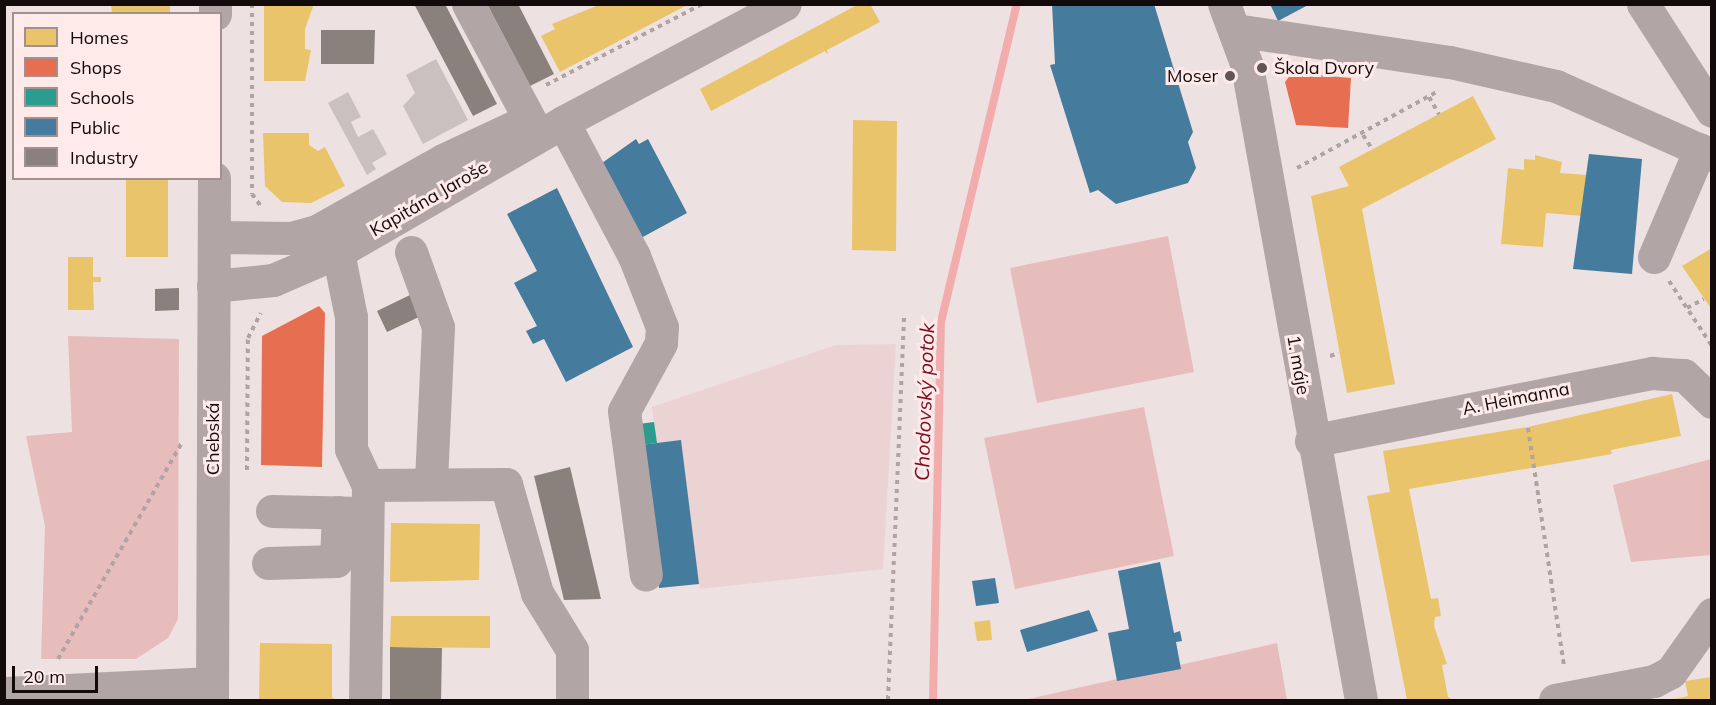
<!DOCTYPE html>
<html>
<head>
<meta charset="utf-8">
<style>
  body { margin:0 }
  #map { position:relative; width:1716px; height:705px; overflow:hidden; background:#eee1e1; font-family:Mulish,sans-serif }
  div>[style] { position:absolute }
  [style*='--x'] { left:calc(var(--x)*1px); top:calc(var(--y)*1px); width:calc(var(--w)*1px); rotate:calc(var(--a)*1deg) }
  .built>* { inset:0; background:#ebd3d3 }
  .green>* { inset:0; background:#e7bdbc }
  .homes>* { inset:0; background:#e9c46a }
  .shops>* { inset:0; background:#e76f51 }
  .schools>* { inset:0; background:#2a9d8f }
  .public>* { inset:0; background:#457b9d }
  .industry>* { inset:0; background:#8a817c }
  .stream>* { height:8px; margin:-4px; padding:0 4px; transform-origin:4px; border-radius:4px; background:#f2acac }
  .building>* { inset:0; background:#cbc0c0 }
  .path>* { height:4px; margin-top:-2px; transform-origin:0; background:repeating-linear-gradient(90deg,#afa3a3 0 4.5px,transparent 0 9px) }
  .minor>* { height:33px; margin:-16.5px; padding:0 16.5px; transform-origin:16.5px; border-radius:16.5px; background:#b2a5a5 }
  .dots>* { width:16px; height:16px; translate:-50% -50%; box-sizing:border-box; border:3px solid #feeae9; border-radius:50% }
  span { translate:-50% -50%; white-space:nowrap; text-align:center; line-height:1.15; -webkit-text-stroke:6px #feeae9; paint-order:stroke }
  .poi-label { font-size:18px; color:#130b0b }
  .left { translate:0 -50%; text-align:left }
  .right { translate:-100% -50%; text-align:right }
  .street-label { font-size:18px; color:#130b0b }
  .water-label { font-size:20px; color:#7e0c21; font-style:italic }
  .frame { position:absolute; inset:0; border:6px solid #130b0b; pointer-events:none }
  .legend { position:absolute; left:12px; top:12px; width:210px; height:168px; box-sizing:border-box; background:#feeae9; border:2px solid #a09190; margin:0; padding:8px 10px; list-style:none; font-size:18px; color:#130b0b }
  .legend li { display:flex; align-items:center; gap:12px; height:30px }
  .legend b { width:30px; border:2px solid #a09190 }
  .scale { position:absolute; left:12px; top:666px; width:86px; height:27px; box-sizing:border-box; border:3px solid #130b0b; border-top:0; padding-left:8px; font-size:18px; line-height:21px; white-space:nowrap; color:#130b0b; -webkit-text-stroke:4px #feeae9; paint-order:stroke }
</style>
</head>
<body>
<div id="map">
  <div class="built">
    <i style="clip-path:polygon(896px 344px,883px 569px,700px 589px,699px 584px,659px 588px,639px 424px,654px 422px,652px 407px,836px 345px)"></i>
  </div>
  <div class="green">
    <i style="clip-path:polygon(1168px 236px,1194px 372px,1037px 403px,1010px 268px)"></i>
    <i style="clip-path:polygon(68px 336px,179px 339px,178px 619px,168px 638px,136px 659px,41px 659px,45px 526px,26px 436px,72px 432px)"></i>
    <i style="clip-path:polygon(1144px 407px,1174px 556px,1015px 589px,984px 438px)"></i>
    <i style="clip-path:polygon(1711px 459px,1711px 555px,1631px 562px,1613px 485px)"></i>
    <i style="clip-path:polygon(1277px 643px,1287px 700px,1024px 700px)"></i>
  </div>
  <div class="homes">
    <i style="clip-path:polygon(111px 4px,170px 4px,170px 14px,112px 14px)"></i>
    <i style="clip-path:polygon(264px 4px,314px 4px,305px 29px,305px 49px,311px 50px,305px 81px,264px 81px)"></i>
    <i style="clip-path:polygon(601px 4px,689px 4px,560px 72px,541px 36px,555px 29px,552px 24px)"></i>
    <i style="clip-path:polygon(859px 4px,870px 4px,880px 22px,827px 50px,828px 55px,825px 51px,711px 111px,700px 89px)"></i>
    <i style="clip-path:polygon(1473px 96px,1496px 139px,1362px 209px,1395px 384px,1347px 393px,1311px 196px,1349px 186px,1339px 167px)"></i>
    <i style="clip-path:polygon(853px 120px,897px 121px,896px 251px,852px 250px)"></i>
    <i style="clip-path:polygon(263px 133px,309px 133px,309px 145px,318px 151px,325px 147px,345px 186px,311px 203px,282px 202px,265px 186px)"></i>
    <i style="clip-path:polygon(1535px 155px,1562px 162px,1560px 173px,1587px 175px,1583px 216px,1546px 213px,1543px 247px,1501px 244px,1508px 168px,1524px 170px,1524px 159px,1535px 160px)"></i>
    <i style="clip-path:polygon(126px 178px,168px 178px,168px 257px,126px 257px)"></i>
    <i style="clip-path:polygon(1712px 248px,1712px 310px,1682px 266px)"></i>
    <i style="clip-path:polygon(68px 257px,93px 257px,93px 277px,101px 277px,101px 282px,93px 282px,94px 310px,68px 310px)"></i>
    <i style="clip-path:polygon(1672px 394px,1681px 436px,1611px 450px,1612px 454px,1409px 489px,1431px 599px,1438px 598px,1441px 616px,1435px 617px,1434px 626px,1447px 664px,1442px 665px,1448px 697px,1453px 700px,1407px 700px,1367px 496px,1390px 492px,1383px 451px,1528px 427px)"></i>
    <i style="clip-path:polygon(391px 523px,480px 524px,479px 580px,390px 582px)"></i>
    <i style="clip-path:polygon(391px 616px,490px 616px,490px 648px,390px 647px)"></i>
    <i style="clip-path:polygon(990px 620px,992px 640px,977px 641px,974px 622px)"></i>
    <i style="clip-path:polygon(260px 643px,332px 644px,332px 698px,339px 700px,259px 700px)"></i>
    <i style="clip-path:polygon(1712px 677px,1712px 700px,1670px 700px,1688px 696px,1685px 681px)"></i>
  </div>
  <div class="shops">
    <i style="clip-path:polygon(1292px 73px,1351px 78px,1348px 128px,1296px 125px,1285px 82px)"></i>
    <i style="clip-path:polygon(319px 306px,325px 313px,322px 467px,261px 465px,262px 336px)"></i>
  </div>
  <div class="schools">
    <i style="clip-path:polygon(654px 422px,657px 443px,641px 445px,639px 424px)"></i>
  </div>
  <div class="public">
    <i style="clip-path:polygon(1052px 4px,1154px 4px,1193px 132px,1188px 142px,1196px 168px,1188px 183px,1116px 204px,1098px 190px,1090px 193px,1050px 65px,1055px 64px)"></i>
    <i style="clip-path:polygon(1270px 4px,1310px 4px,1278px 21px)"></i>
    <i style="clip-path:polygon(636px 139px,639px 144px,648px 139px,687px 213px,641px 238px,602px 163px)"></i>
    <i style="clip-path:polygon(1589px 154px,1642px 159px,1632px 274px,1573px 269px)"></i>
    <i style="clip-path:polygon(557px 188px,633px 347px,566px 382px,544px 339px,533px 344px,526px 331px,537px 326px,514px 283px,537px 271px,507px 214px)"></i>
    <i style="clip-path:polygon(681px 440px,699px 584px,659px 588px,641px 445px)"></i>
    <i style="clip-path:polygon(1160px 562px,1174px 633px,1180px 631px,1182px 641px,1176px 642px,1181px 669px,1117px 681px,1108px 633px,1129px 629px,1118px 571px)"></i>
    <i style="clip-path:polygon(995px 578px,999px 603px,976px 606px,972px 581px)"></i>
    <i style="clip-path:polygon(1089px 610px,1098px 631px,1027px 652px,1020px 630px)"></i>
  </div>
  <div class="industry">
    <i style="clip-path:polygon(414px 4px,445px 4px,497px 104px,473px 116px)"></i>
    <i style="clip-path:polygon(487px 4px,518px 4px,554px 74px,530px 86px)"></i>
    <i style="clip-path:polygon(321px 30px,375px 30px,374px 64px,321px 64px)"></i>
    <i style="clip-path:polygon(179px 288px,179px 310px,155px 311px,155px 289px)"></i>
    <i style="clip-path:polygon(410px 295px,421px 316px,387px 332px,377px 311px)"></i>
    <i style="clip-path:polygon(570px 467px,601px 599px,564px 600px,534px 476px)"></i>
    <i style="clip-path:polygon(390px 647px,442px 648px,441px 700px,390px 700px)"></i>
  </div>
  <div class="stream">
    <i style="--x:933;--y:700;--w:378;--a:-88.8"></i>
    <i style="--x:941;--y:322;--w:327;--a:-76.6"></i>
  </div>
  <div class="building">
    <i style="clip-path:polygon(436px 59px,468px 120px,423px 144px,403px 106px,415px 93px,406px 75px)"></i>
    <i style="clip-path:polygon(348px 92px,361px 117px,351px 122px,358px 137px,373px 129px,387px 154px,372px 163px,376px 169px,367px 175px,328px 103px)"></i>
  </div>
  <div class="path">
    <i style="--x:252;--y:4;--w:190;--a:90"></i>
    <i style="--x:252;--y:194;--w:17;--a:54"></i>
    <i style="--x:546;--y:85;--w:176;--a:-27.4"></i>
    <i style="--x:1429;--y:97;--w:20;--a:60"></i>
    <i style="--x:1363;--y:135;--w:17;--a:57"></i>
    <i style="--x:1297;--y:168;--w:161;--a:-28.6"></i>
    <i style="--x:1669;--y:281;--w:78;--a:56.5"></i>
    <i style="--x:1687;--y:308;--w:19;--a:-28"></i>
    <i style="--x:1330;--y:356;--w:9;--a:-18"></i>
    <i style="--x:1528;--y:428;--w:242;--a:81.4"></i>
    <i style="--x:247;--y:470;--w:132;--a:-89.6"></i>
    <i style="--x:248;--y:338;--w:28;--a:-63"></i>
    <i style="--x:58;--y:659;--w:248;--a:-60.2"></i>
    <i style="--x:888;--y:700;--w:384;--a:-87.6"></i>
  </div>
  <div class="minor">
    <i style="--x:468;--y:4;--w:132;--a:61.9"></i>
    <i style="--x:1224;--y:4;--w:66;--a:69.6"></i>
    <i style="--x:1247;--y:66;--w:644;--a:79.81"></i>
    <i style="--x:1643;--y:4;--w:127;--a:57.2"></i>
    <i style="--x:215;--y:14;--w:10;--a:-90"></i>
    <i style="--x:1235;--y:30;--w:217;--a:8.5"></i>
    <i style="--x:1450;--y:62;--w:109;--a:12.8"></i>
    <i style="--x:1556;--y:86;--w:171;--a:23.9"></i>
    <i style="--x:563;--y:122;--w:152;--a:62.1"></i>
    <i style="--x:634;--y:256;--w:76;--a:68.5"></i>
    <i style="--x:662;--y:327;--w:16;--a:94"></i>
    <i style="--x:661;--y:343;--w:77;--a:118.6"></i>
    <i style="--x:624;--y:411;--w:165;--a:82.4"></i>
    <i style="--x:214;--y:237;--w:77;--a:0.7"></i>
    <i style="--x:291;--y:238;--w:27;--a:-15"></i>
    <i style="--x:317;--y:231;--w:145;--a:-29.4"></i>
    <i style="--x:443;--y:160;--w:85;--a:-25.1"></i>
    <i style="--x:338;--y:252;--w:66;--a:78.7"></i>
    <i style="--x:351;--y:317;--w:132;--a:90"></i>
    <i style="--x:351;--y:449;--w:40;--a:65"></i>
    <i style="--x:368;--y:485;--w:215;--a:90.8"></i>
    <i style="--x:411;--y:252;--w:80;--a:70.2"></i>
    <i style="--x:438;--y:327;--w:154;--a:92.6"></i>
    <i style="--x:1654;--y:257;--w:117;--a:-66.9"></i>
    <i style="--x:213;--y:286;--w:60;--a:-5.7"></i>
    <i style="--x:273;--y:280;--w:71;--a:-23.3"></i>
    <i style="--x:338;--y:252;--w:260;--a:-30"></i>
    <i style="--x:563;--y:122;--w:251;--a:-28"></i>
    <i style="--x:1311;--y:441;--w:348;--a:-11.3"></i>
    <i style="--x:1652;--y:373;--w:32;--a:4"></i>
    <i style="--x:1684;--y:375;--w:39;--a:44"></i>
    <i style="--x:368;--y:485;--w:138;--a:-0.4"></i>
    <i style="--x:506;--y:484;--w:113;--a:74.1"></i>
    <i style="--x:537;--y:593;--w:67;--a:58.4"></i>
    <i style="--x:572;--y:650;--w:50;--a:90"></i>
    <i style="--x:272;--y:511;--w:88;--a:1.3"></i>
    <i style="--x:268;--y:563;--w:68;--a:-1.7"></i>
    <i style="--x:336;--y:561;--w:49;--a:-87.7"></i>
    <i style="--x:5;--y:693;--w:207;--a:-2.8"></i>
    <i style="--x:212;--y:700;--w:522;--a:-89.78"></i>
    <i style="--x:1555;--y:700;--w:101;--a:-10.9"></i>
    <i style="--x:1654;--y:681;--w:19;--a:-28"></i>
    <i style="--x:1671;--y:672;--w:71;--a:-54.7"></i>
  </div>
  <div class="dots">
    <i style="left:1262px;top:68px;background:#605656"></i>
    <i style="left:1230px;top:76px;background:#605656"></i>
  </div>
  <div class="poi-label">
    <span class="left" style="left:1274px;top:68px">Škola Dvory</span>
    <span class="right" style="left:1218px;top:76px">Moser</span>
  </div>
  <div class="street-label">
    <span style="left:429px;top:199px;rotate:-30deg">Kapitána Jaroše</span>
    <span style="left:1298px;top:365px;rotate:80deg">1. máje</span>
    <span style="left:1516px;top:399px;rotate:-11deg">A. Heimanna</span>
    <span style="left:213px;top:439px;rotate:-90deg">Chebská</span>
  </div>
  <div class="water-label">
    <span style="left:924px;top:402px;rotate:-88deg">Chodovský potok</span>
  </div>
  <div class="frame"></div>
  <ul class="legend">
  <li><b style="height:16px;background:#e9c46a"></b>Homes</li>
  <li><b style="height:16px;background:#e76f51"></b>Shops</li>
  <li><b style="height:16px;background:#2a9d8f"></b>Schools</li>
  <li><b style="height:16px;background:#457b9d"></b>Public</li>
  <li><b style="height:16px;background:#8a817c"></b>Industry</li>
  </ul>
  <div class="scale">20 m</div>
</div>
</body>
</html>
